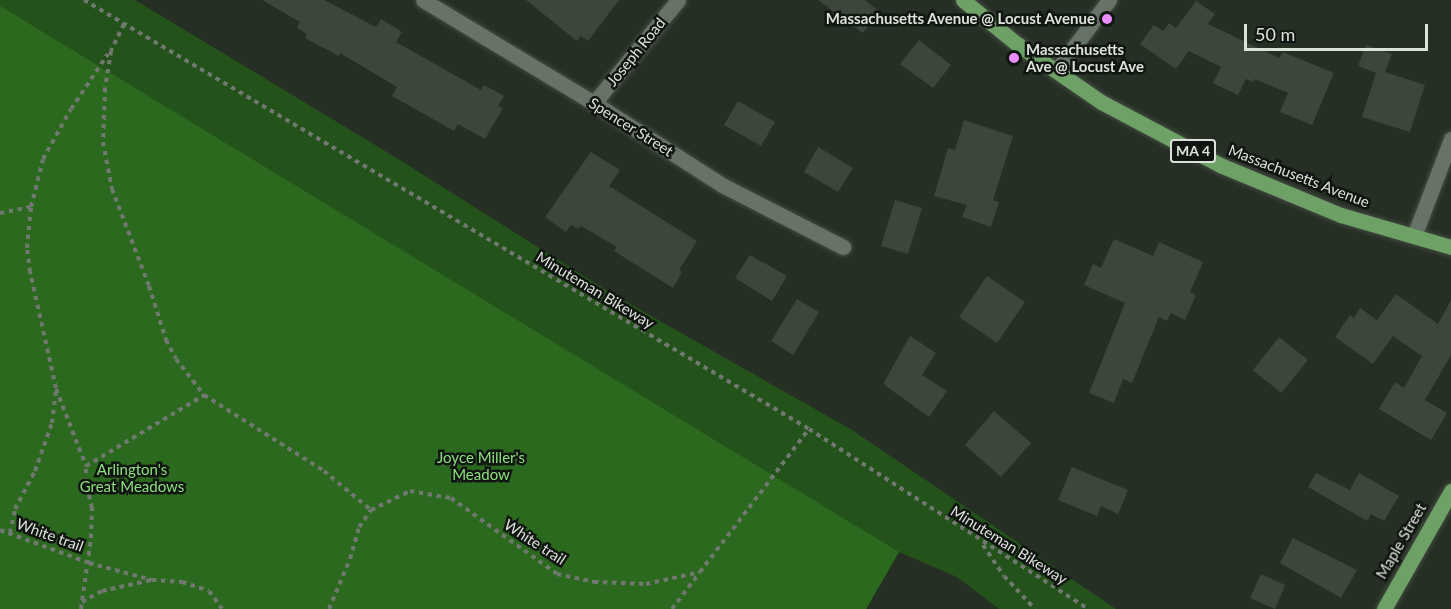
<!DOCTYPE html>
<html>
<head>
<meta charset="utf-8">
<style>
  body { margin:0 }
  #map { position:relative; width:1451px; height:609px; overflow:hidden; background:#262f24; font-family:Lato,sans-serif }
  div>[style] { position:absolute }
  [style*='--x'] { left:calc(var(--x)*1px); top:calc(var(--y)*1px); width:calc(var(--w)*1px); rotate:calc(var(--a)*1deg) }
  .green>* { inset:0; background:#23531a }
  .forest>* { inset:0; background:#2b691e }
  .building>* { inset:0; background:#3d463b }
  .path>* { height:4px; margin-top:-2px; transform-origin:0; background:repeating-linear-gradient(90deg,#71786f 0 4.5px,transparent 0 9px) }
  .roads { filter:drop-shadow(0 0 2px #444c43) drop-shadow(0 0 2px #444c43) }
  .minor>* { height:15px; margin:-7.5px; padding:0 7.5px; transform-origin:7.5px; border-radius:7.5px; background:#687367 }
  .major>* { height:15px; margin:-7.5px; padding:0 7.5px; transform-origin:7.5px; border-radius:7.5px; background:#6ea165 }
  .dots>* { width:16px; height:16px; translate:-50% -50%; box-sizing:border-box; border:3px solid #111511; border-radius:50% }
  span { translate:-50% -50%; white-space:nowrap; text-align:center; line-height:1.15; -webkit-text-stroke:5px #111511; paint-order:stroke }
  .shield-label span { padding:2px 4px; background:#111511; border:2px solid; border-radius:4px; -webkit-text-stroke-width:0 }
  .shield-label { font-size:14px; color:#dce2db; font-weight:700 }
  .poi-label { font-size:15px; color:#dce2db; font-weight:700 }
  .right { translate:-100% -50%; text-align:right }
  .left { translate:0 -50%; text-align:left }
  .street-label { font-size:15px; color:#dce2db }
  .park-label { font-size:15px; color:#8cdf7d }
  .scale { position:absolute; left:1244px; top:24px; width:184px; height:27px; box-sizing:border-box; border:3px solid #dce2db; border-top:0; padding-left:8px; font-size:18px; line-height:21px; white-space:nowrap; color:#dce2db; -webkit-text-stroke:4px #111511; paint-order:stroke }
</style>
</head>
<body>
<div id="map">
  <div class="green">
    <i style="clip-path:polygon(0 0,135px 0,395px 157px,609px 292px,852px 430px,1116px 609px,999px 609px,957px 577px,899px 552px,866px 609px,0 609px)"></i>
  </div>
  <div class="forest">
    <i style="clip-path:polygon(0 6px,899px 552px,866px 609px,0 609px)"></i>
  </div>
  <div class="building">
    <i style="clip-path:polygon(262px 0,324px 0,376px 27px,381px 19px,402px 32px,396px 42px,481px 90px,484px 85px,504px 96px,498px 106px,503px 108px,485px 139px,458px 124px,454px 131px,392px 96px,397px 87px,340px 53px,339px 56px,305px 38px,307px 34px,297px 28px,300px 22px)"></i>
    <i style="clip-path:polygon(526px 0,619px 0,588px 41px,581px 36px,577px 41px)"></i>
    <i style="clip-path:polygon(818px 0,865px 0,879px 11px,863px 33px)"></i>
    <i style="clip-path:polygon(1196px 1px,1215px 14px,1208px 24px,1279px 58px,1283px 52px,1334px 73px,1312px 125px,1280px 112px,1288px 93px,1255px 79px,1253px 82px,1246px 79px,1238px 95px,1213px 83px,1221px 67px,1189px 51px,1176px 69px,1140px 44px,1154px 25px,1163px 31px,1169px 23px,1176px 28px)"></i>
    <i style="clip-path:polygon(919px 40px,951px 65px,933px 88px,900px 64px)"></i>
    <i style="clip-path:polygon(1366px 45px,1392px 54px,1385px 72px,1425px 85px,1410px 132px,1362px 117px,1376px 73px,1358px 66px)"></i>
    <i style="clip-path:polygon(738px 101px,775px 122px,761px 146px,724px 125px)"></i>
    <i style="clip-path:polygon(964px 120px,1013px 136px,993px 200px,999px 202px,991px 227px,962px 217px,967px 205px,934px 196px,948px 148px,955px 150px)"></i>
    <i style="clip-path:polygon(818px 147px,853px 168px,838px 192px,804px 172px)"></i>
    <i style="clip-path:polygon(591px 152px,620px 170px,609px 186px,697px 241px,679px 270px,682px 272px,673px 288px,614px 251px,617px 247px,581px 226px,578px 229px,571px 225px,566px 232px,545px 217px)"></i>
    <i style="clip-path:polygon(895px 200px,922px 208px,908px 254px,881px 246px)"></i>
    <i style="clip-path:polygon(1114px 239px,1153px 256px,1159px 242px,1203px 262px,1190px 292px,1196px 295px,1185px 320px,1171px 313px,1167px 321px,1159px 317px,1132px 383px,1123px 379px,1114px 403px,1089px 393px,1125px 303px,1084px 285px,1093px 264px,1101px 268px)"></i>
    <i style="clip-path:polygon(750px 255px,787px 276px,772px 301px,735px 278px)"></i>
    <i style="clip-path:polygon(987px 276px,1025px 302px,997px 343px,959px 317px)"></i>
    <i style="clip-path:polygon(1396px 294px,1438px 324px,1451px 300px,1451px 355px,1425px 400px,1447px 413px,1431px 440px,1379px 409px,1395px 382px,1404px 388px,1422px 356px,1393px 336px,1373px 364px,1335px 337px,1350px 315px,1354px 318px,1360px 308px,1377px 320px)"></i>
    <i style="clip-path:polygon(797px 299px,819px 312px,793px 355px,771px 341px)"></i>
    <i style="clip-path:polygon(910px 336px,936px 353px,922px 375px,947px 391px,929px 417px,883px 384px)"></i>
    <i style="clip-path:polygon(1279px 337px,1308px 360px,1281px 393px,1253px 370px)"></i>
    <i style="clip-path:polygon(994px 411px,1031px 443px,1001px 477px,965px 445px)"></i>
    <i style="clip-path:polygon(1072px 467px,1128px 490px,1118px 514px,1101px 506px,1097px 516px,1058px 500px)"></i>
    <i style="clip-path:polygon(1316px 473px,1350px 490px,1359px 473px,1399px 496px,1384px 521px,1371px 514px,1367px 521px,1308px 487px)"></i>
    <i style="clip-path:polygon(1293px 538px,1357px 570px,1341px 598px,1280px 563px)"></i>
    <i style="clip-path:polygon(1261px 574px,1285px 585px,1275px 609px,1250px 598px)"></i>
  </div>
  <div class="path">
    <i style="--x:84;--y:0;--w:842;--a:30.61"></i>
    <i style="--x:809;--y:429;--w:332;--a:32.8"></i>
    <i style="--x:124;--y:24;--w:30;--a:116"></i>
    <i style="--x:111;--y:51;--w:37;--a:99"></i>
    <i style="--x:105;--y:88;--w:54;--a:92.1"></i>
    <i style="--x:103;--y:142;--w:48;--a:79.2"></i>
    <i style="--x:112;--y:189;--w:104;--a:69.1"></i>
    <i style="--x:149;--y:286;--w:57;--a:72.5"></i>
    <i style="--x:166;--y:340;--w:21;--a:62"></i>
    <i style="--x:176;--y:359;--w:46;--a:52.1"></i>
    <i style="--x:204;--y:395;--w:142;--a:32.3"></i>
    <i style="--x:324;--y:471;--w:61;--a:39.7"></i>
    <i style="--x:0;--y:213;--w:32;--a:-11"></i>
    <i style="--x:56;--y:389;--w:83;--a:68.7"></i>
    <i style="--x:0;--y:530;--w:95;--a:20.3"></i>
    <i style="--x:89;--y:563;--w:65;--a:15.1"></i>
    <i style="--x:152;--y:580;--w:30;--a:4"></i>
    <i style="--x:182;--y:582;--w:28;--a:18"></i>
    <i style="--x:209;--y:591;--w:22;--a:54"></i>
    <i style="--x:10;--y:533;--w:25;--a:-78"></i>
    <i style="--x:15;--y:509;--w:43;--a:-62.2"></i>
    <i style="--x:35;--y:471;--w:51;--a:-70.5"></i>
    <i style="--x:52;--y:423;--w:35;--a:-83"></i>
    <i style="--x:56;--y:388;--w:119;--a:-102.6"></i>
    <i style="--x:30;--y:272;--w:24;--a:-97"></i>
    <i style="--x:27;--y:248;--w:41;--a:-84.4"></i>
    <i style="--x:31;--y:207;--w:49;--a:-76"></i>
    <i style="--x:43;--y:159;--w:57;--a:-60.8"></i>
    <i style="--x:71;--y:109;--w:66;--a:-56.1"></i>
    <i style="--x:983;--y:545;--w:37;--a:56"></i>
    <i style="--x:1004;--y:576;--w:45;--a:46.8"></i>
    <i style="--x:82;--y:602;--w:23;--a:-29"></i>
    <i style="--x:102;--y:591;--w:50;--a:-12.7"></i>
    <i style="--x:81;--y:609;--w:72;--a:-82"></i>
    <i style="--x:91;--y:538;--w:30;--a:-88"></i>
    <i style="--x:92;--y:508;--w:27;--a:-103"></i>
    <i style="--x:86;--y:482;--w:16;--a:-90"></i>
    <i style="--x:86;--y:466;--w:138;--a:-31"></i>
    <i style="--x:329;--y:609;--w:54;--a:-67.2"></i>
    <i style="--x:350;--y:559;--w:33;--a:-74"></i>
    <i style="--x:359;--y:527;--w:21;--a:-55"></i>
    <i style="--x:371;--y:510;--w:43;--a:-26"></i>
    <i style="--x:410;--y:491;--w:42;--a:9.7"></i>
    <i style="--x:451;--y:498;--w:130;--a:35.6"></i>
    <i style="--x:557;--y:574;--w:38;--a:12"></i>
    <i style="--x:594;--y:582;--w:52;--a:2.2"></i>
    <i style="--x:646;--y:584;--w:55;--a:-12.5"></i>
    <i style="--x:700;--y:572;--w:180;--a:-52.7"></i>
    <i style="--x:672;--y:609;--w:46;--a:-52.9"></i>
  </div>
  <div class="roads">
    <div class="minor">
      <i style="--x:423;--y:0;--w:200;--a:31.1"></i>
      <i style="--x:594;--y:103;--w:154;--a:32.6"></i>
      <i style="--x:724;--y:186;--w:134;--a:27.1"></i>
      <i style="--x:1056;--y:71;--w:89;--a:-53.3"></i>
      <i style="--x:594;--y:103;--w:133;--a:-50.8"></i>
      <i style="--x:1414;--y:236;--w:104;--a:-69.1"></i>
    </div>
    <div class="major">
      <i style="--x:963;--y:0;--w:70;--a:39.2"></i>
      <i style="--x:1017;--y:44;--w:102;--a:34.6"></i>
      <i style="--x:1101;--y:102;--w:135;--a:27.9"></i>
      <i style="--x:1220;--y:165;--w:131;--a:22.5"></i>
      <i style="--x:1341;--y:215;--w:115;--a:16.2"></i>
      <i style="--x:1384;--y:609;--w:136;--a:-60.4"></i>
    </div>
  </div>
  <div class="dots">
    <i style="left:1107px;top:19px;background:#ea8dfd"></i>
    <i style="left:1014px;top:58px;background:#ea8dfd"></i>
  </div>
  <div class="shield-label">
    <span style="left:1193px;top:151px">MA 4</span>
  </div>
  <div class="poi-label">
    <span class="right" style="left:1095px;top:19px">Massachusetts Avenue @ Locust Avenue</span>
    <span class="left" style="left:1026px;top:58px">Massachusetts<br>Ave @ Locust Ave</span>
  </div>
  <div class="street-label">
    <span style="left:636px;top:52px;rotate:-51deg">Joseph Road</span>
    <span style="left:631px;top:127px;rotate:32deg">Spencer Street</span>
    <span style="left:1299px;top:176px;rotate:21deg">Massachusetts Avenue</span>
    <span style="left:595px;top:290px;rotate:31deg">Minuteman Bikeway</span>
    <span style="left:50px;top:535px;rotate:20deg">White trail</span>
    <span style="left:1401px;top:541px;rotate:-60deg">Maple Street</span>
    <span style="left:535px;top:542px;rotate:33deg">White trail</span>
    <span style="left:1009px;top:545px;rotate:32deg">Minuteman Bikeway</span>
  </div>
  <div class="park-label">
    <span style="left:481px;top:466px">Joyce Miller's<br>Meadow</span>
    <span style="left:132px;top:478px">Arlington's<br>Great Meadows</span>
  </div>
  <div class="scale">50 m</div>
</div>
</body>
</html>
